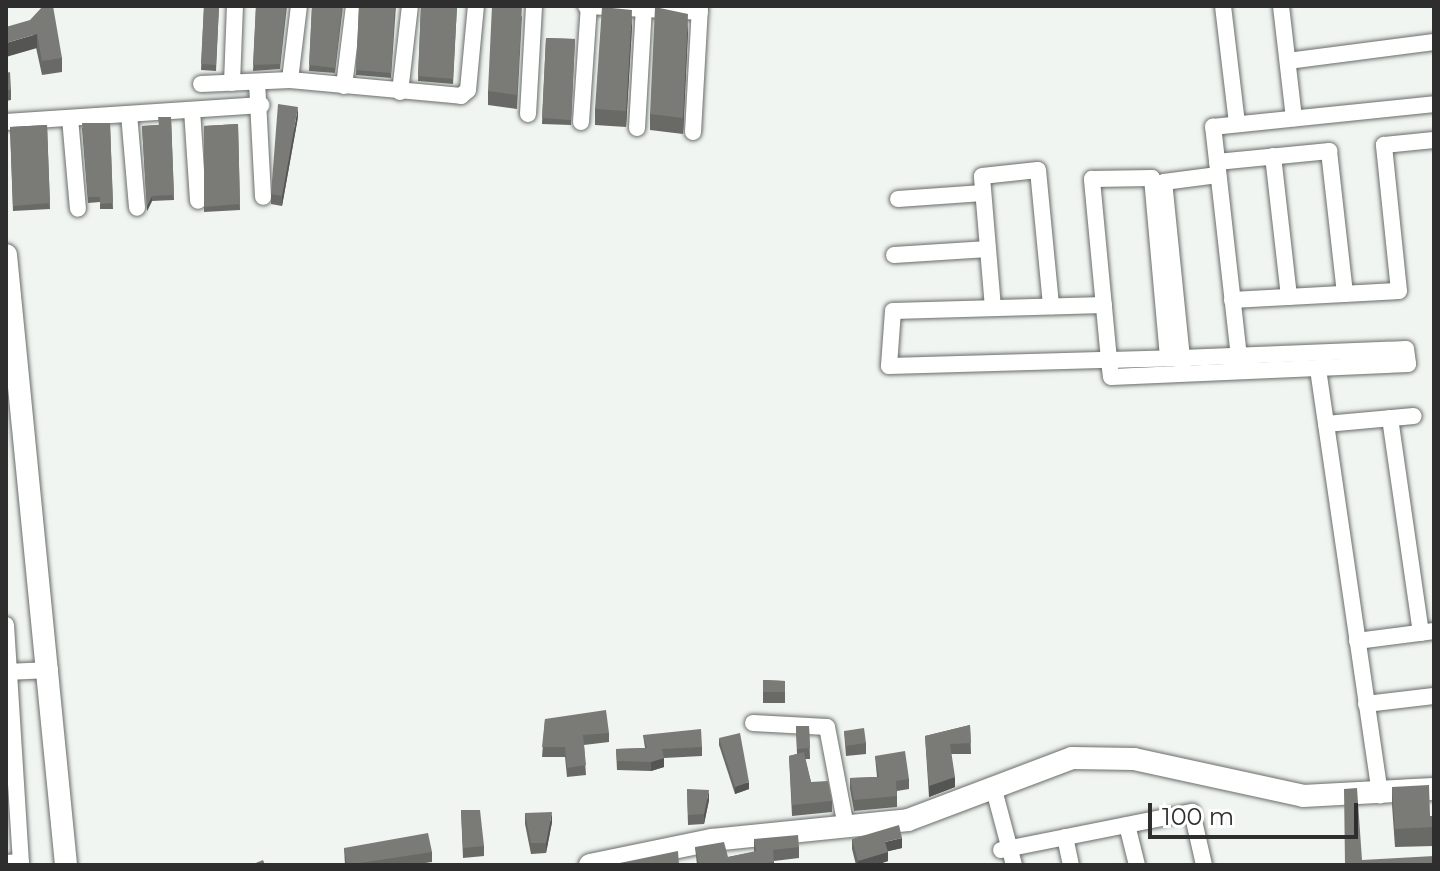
<!DOCTYPE html>
<html>
<head>
<meta charset="utf-8">
<style>
  body { margin:0 }
  #map { position:relative; width:1440px; height:871px; overflow:hidden; background:#f0f5f1; font-family:Montserrat,sans-serif }
  div>[style] { position:absolute }
  [style*='--x'] { left:calc(var(--x)*1px); top:calc(var(--y)*1px); width:calc(var(--w)*1px); rotate:calc(var(--a)*1deg) }
  .roads { filter:drop-shadow(0 0 2px #696d69) drop-shadow(0 0 2px #696d69) }
  .street>* { height:16px; margin:-8px; padding:0 8px; transform-origin:8px; border-radius:8px; background:#fff }
  .secondary>* { height:22px; margin:-11px; padding:0 11px; transform-origin:11px; border-radius:11px; background:#fff }
  .wall>* { inset:0; background:#696a65 }
  .shaded-wall>* { inset:0; background:#555653 }
  .building>* { inset:0; background:#7a7b76 }
  span { translate:-50% -50%; white-space:nowrap; text-align:center; line-height:1.15; -webkit-text-stroke:8px #fff; paint-order:stroke }
  .frame { position:absolute; inset:0; border:8px solid #2d2e2d; pointer-events:none }
  .scale { position:absolute; left:1148px; top:803px; width:210px; height:36px; box-sizing:border-box; border:4px solid #2d2e2d; border-top:0; padding-left:10px; font-size:24px; line-height:28px; white-space:nowrap; color:#2d2e2d; -webkit-text-stroke:6px #fff; paint-order:stroke }
</style>
</head>
<body>
<div id="map">
  <div class="roads">
    <div class="street">
      <i style="--x:586;--y:6;--w:114;--a:3"></i>
      <i style="--x:1223;--y:6;--w:119;--a:83.2"></i>
      <i style="--x:1281;--y:6;--w:113;--a:83.4"></i>
      <i style="--x:1288;--y:61;--w:147;--a:-7.4"></i>
      <i style="--x:290;--y:80;--w:75;--a:-83.1"></i>
      <i style="--x:257;--y:82;--w:115;--a:87"></i>
      <i style="--x:232;--y:83;--w:77;--a:-87.8"></i>
      <i style="--x:201;--y:84;--w:89;--a:-2.6"></i>
      <i style="--x:290;--y:80;--w:172;--a:5.3"></i>
      <i style="--x:461;--y:96;--w:9;--a:-41"></i>
      <i style="--x:468;--y:90;--w:84;--a:-84.6"></i>
      <i style="--x:344;--y:86;--w:81;--a:-82.9"></i>
      <i style="--x:400;--y:92;--w:87;--a:-83.4"></i>
      <i style="--x:192;--y:110;--w:91;--a:86.2"></i>
      <i style="--x:129;--y:114;--w:94;--a:85.1"></i>
      <i style="--x:528;--y:114;--w:108;--a:-86.8"></i>
      <i style="--x:70;--y:118;--w:91;--a:85"></i>
      <i style="--x:6;--y:122;--w:256;--a:-3.8"></i>
      <i style="--x:581;--y:122;--w:116;--a:-86.1"></i>
      <i style="--x:637;--y:128;--w:122;--a:-86.7"></i>
      <i style="--x:693;--y:132;--w:126;--a:-86.8"></i>
      <i style="--x:1273;--y:156;--w:142;--a:83.5"></i>
      <i style="--x:1217;--y:162;--w:113;--a:-5.6"></i>
      <i style="--x:1329;--y:151;--w:144;--a:83.6"></i>
      <i style="--x:898;--y:199;--w:85;--a:-4"></i>
      <i style="--x:894;--y:255;--w:94;--a:-3.7"></i>
      <i style="--x:1232;--y:300;--w:167;--a:-3.1"></i>
      <i style="--x:1399;--y:291;--w:147;--a:-95.9"></i>
      <i style="--x:1384;--y:145;--w:50;--a:-5.7"></i>
      <i style="--x:1104;--y:305;--w:211;--a:178.4"></i>
      <i style="--x:893;--y:311;--w:55;--a:94.2"></i>
      <i style="--x:889;--y:366;--w:220;--a:-1.6"></i>
      <i style="--x:1109;--y:360;--w:73;--a:-1.6"></i>
      <i style="--x:1182;--y:358;--w:224;--a:-2.3"></i>
      <i style="--x:1406;--y:349;--w:15;--a:82"></i>
      <i style="--x:1408;--y:364;--w:297;--a:177.5"></i>
      <i style="--x:1111;--y:377;--w:17;--a:-97"></i>
      <i style="--x:1109;--y:360;--w:182;--a:-95.4"></i>
      <i style="--x:1092;--y:179;--w:60;--a:-1"></i>
      <i style="--x:1152;--y:178;--w:181;--a:84.9"></i>
      <i style="--x:993;--y:308;--w:132;--a:-94.8"></i>
      <i style="--x:982;--y:176;--w:56;--a:-6.1"></i>
      <i style="--x:1038;--y:170;--w:137;--a:84.5"></i>
      <i style="--x:1240;--y:366;--w:241;--a:-96.4"></i>
      <i style="--x:1213;--y:127;--w:222;--a:-5.9"></i>
      <i style="--x:1183;--y:368;--w:187;--a:-95.8"></i>
      <i style="--x:1164;--y:182;--w:54;--a:-7.4"></i>
      <i style="--x:1318;--y:369;--w:431;--a:81.7"></i>
      <i style="--x:1390;--y:418;--w:217;--a:81.8"></i>
      <i style="--x:1326;--y:424;--w:88;--a:-5.2"></i>
      <i style="--x:6;--y:625;--w:237;--a:86.4"></i>
      <i style="--x:21;--y:862;--w:15;--a:176"></i>
      <i style="--x:1357;--y:641;--w:78;--a:-7.4"></i>
      <i style="--x:6;--y:672;--w:44;--a:-2.6"></i>
      <i style="--x:1366;--y:704;--w:68;--a:-6.7"></i>
      <i style="--x:753;--y:723;--w:74;--a:3.1"></i>
      <i style="--x:827;--y:727;--w:102;--a:79.2"></i>
      <i style="--x:993;--y:786;--w:82;--a:75.1"></i>
      <i style="--x:1127;--y:825;--w:41;--a:76"></i>
      <i style="--x:1065;--y:837;--w:29;--a:78"></i>
      <i style="--x:1001;--y:850;--w:195;--a:-11.3"></i>
      <i style="--x:1192;--y:812;--w:54;--a:77.2"></i>
    </div>
    <div class="secondary">
      <i style="--x:6;--y:255;--w:613;--a:84.38"></i>
      <i style="--x:590;--y:865;--w:125;--a:-11.6"></i>
      <i style="--x:712;--y:840;--w:197;--a:-5.8"></i>
      <i style="--x:908;--y:820;--w:175;--a:-20.7"></i>
      <i style="--x:1072;--y:758;--w:62;--a:0.9"></i>
      <i style="--x:1134;--y:759;--w:173;--a:12.3"></i>
      <i style="--x:1303;--y:796;--w:131;--a:-3.1"></i>
    </div>
  </div>
  <div class="wall">
    <i style="clip-path:polygon(204px 6px,219px 6px,216px 71px,201px 70px)"></i>
    <i style="clip-path:polygon(256px 6px,287px 6px,280px 69px,253px 71px)"></i>
    <i style="clip-path:polygon(312px 6px,343px 6px,335px 73px,309px 71px)"></i>
    <i style="clip-path:polygon(359px 6px,396px 6px,391px 78px,356px 75px)"></i>
    <i style="clip-path:polygon(421px 6px,457px 6px,453px 84px,418px 81px)"></i>
    <i style="clip-path:polygon(522px 15px,517px 109px,488px 105px,488px 91px)"></i>
    <i style="clip-path:polygon(30px 20px,62px 58px,62px 72px,42px 75px)"></i>
    <i style="clip-path:polygon(632px 26px,626px 127px,595px 125px,595px 109px)"></i>
    <i style="clip-path:polygon(688px 30px,683px 134px,650px 130px,650px 114px)"></i>
    <i style="clip-path:polygon(546px 38px,575px 39px,571px 125px,542px 124px)"></i>
    <i style="clip-path:polygon(6px 73px,11px 90px,11px 100px,6px 101px)"></i>
    <i style="clip-path:polygon(171px 117px,174px 200px,152px 201px,147px 211px,142px 126px,158px 125px)"></i>
    <i style="clip-path:polygon(298px 117px,282px 206px,271px 204px,271px 194px)"></i>
    <i style="clip-path:polygon(110px 123px,113px 209px,100px 209px,100px 202px,88px 203px,82px 128px)"></i>
    <i style="clip-path:polygon(238px 124px,240px 210px,204px 212px,204px 126px)"></i>
    <i style="clip-path:polygon(47px 125px,50px 209px,13px 211px,10px 127px)"></i>
    <i style="clip-path:polygon(763px 680px,785px 681px,785px 703px,763px 703px)"></i>
    <i style="clip-path:polygon(545px 719px,609px 733px,609px 742px,584px 745px,586px 775px,567px 777px,565px 757px,542px 757px)"></i>
    <i style="clip-path:polygon(970px 725px,971px 754px,951px 754px,955px 787px,929px 797px,925px 736px)"></i>
    <i style="clip-path:polygon(796px 726px,809px 726px,810px 759px,805px 759px,811px 782px,832px 801px,832px 812px,792px 816px,789px 756px,797px 754px)"></i>
    <i style="clip-path:polygon(844px 731px,866px 743px,866px 754px,846px 756px)"></i>
    <i style="clip-path:polygon(643px 735px,702px 747px,702px 756px,664px 758px,664px 767px,651px 771px,617px 770px,616px 749px,645px 748px)"></i>
    <i style="clip-path:polygon(719px 738px,749px 789px,735px 794px,719px 745px)"></i>
    <i style="clip-path:polygon(875px 756px,909px 779px,909px 789px,897px 791px,897px 807px,854px 811px,850px 789px,850px 778px,877px 777px)"></i>
    <i style="clip-path:polygon(1392px 787px,1430px 816px,1434px 816px,1434px 846px,1395px 847px,1392px 805px)"></i>
    <i style="clip-path:polygon(687px 789px,709px 800px,704px 824px,688px 825px)"></i>
    <i style="clip-path:polygon(461px 810px,484px 846px,484px 856px,463px 858px)"></i>
    <i style="clip-path:polygon(525px 813px,552px 822px,546px 853px,531px 854px,525px 824px)"></i>
    <i style="clip-path:polygon(754px 839px,799px 847px,799px 858px,774px 861px,774px 865px,697px 865px,695px 847px,728px 857px,754px 852px)"></i>
    <i style="clip-path:polygon(852px 839px,902px 848px,888px 851px,888px 861px,876px 865px,856px 865px,852px 849px)"></i>
    <i style="clip-path:polygon(344px 848px,432px 852px,432px 862px,412px 865px,345px 865px)"></i>
  </div>
  <div class="shaded-wall">
    <i style="clip-path:polygon(632px 10px,632px 26px,626px 127px,626px 111px)"></i>
    <i style="clip-path:polygon(688px 14px,688px 30px,683px 134px,683px 118px)"></i>
    <i style="clip-path:polygon(37px 34px,37px 48px,6px 57px,6px 43px)"></i>
    <i style="clip-path:polygon(298px 107px,298px 117px,282px 206px,282px 196px)"></i>
    <i style="clip-path:polygon(152px 196px,152px 201px,147px 211px,147px 206px)"></i>
    <i style="clip-path:polygon(664px 758px,664px 767px,651px 771px,651px 762px)"></i>
    <i style="clip-path:polygon(955px 777px,955px 787px,929px 797px,929px 786px)"></i>
    <i style="clip-path:polygon(749px 782px,749px 789px,735px 794px,735px 787px)"></i>
    <i style="clip-path:polygon(709px 790px,709px 800px,704px 824px,704px 814px)"></i>
    <i style="clip-path:polygon(552px 812px,552px 822px,546px 853px,546px 843px)"></i>
    <i style="clip-path:polygon(902px 838px,902px 848px,885px 852px,885px 842px)"></i>
    <i style="clip-path:polygon(888px 852px,888px 861px,876px 865px,858px 865px,858px 861px)"></i>
  </div>
  <div class="building">
    <i style="clip-path:polygon(43px 6px,53px 6px,62px 58px,42px 61px,37px 34px,6px 43px,6px 27px,30px 20px)"></i>
    <i style="clip-path:polygon(204px 6px,219px 6px,216px 65px,201px 64px)"></i>
    <i style="clip-path:polygon(256px 6px,286px 6px,280px 64px,253px 65px)"></i>
    <i style="clip-path:polygon(312px 6px,342px 6px,335px 68px,309px 65px)"></i>
    <i style="clip-path:polygon(359px 6px,395px 6px,391px 73px,356px 70px)"></i>
    <i style="clip-path:polygon(421px 6px,457px 6px,453px 79px,418px 76px)"></i>
    <i style="clip-path:polygon(492px 6px,522px 6px,517px 95px,488px 91px)"></i>
    <i style="clip-path:polygon(602px 7px,632px 10px,626px 111px,595px 109px)"></i>
    <i style="clip-path:polygon(655px 7px,688px 14px,683px 118px,650px 114px)"></i>
    <i style="clip-path:polygon(546px 38px,575px 39px,571px 120px,542px 118px)"></i>
    <i style="clip-path:polygon(10px 72px,11px 90px,6px 90px,6px 73px)"></i>
    <i style="clip-path:polygon(278px 104px,298px 107px,282px 196px,271px 194px)"></i>
    <i style="clip-path:polygon(158px 117px,171px 117px,174px 195px,152px 196px,147px 206px,142px 126px,159px 125px)"></i>
    <i style="clip-path:polygon(82px 123px,110px 123px,113px 203px,100px 204px,100px 197px,88px 197px)"></i>
    <i style="clip-path:polygon(238px 124px,240px 204px,204px 207px,204px 126px)"></i>
    <i style="clip-path:polygon(47px 125px,50px 203px,13px 206px,10px 127px)"></i>
    <i style="clip-path:polygon(763px 680px,785px 681px,785px 692px,763px 692px)"></i>
    <i style="clip-path:polygon(606px 710px,609px 733px,583px 735px,586px 765px,567px 768px,565px 747px,542px 747px,545px 719px)"></i>
    <i style="clip-path:polygon(970px 725px,971px 743px,950px 744px,955px 777px,929px 786px,925px 736px)"></i>
    <i style="clip-path:polygon(796px 726px,809px 726px,810px 748px,797px 749px)"></i>
    <i style="clip-path:polygon(864px 728px,866px 743px,846px 746px,844px 731px)"></i>
    <i style="clip-path:polygon(701px 729px,702px 747px,662px 749px,664px 758px,651px 762px,617px 761px,616px 749px,647px 748px,643px 735px)"></i>
    <i style="clip-path:polygon(740px 733px,749px 782px,735px 787px,719px 738px)"></i>
    <i style="clip-path:polygon(905px 751px,909px 779px,896px 781px,897px 796px,854px 800px,850px 778px,879px 777px,875px 756px)"></i>
    <i style="clip-path:polygon(804px 752px,811px 782px,828px 781px,832px 801px,792px 805px,789px 756px)"></i>
    <i style="clip-path:polygon(1429px 785px,1430px 816px,1434px 816px,1434px 827px,1395px 829px,1392px 787px)"></i>
    <i style="clip-path:polygon(1357px 788px,1362px 860px,1434px 856px,1434px 865px,1345px 865px,1344px 789px)"></i>
    <i style="clip-path:polygon(687px 789px,709px 790px,704px 814px,688px 815px)"></i>
    <i style="clip-path:polygon(6px 790px,8px 818px,6px 818px)"></i>
    <i style="clip-path:polygon(461px 810px,480px 810px,484px 846px,463px 848px)"></i>
    <i style="clip-path:polygon(552px 812px,546px 843px,531px 843px,525px 813px)"></i>
    <i style="clip-path:polygon(899px 825px,902px 838px,885px 842px,888px 852px,858px 861px,852px 839px)"></i>
    <i style="clip-path:polygon(428px 833px,432px 852px,347px 865px,344px 848px)"></i>
    <i style="clip-path:polygon(798px 835px,799px 847px,773px 850px,774px 862px,754px 865px,699px 865px,695px 847px,724px 842px,728px 857px,756px 851px,754px 839px)"></i>
    <i style="clip-path:polygon(678px 851px,679px 865px,610px 865px)"></i>
    <i style="clip-path:polygon(263px 860px,265px 865px,251px 865px)"></i>
  </div>
  <div class="frame"></div>
  <div class="scale">100 m</div>
</div>
</body>
</html>
